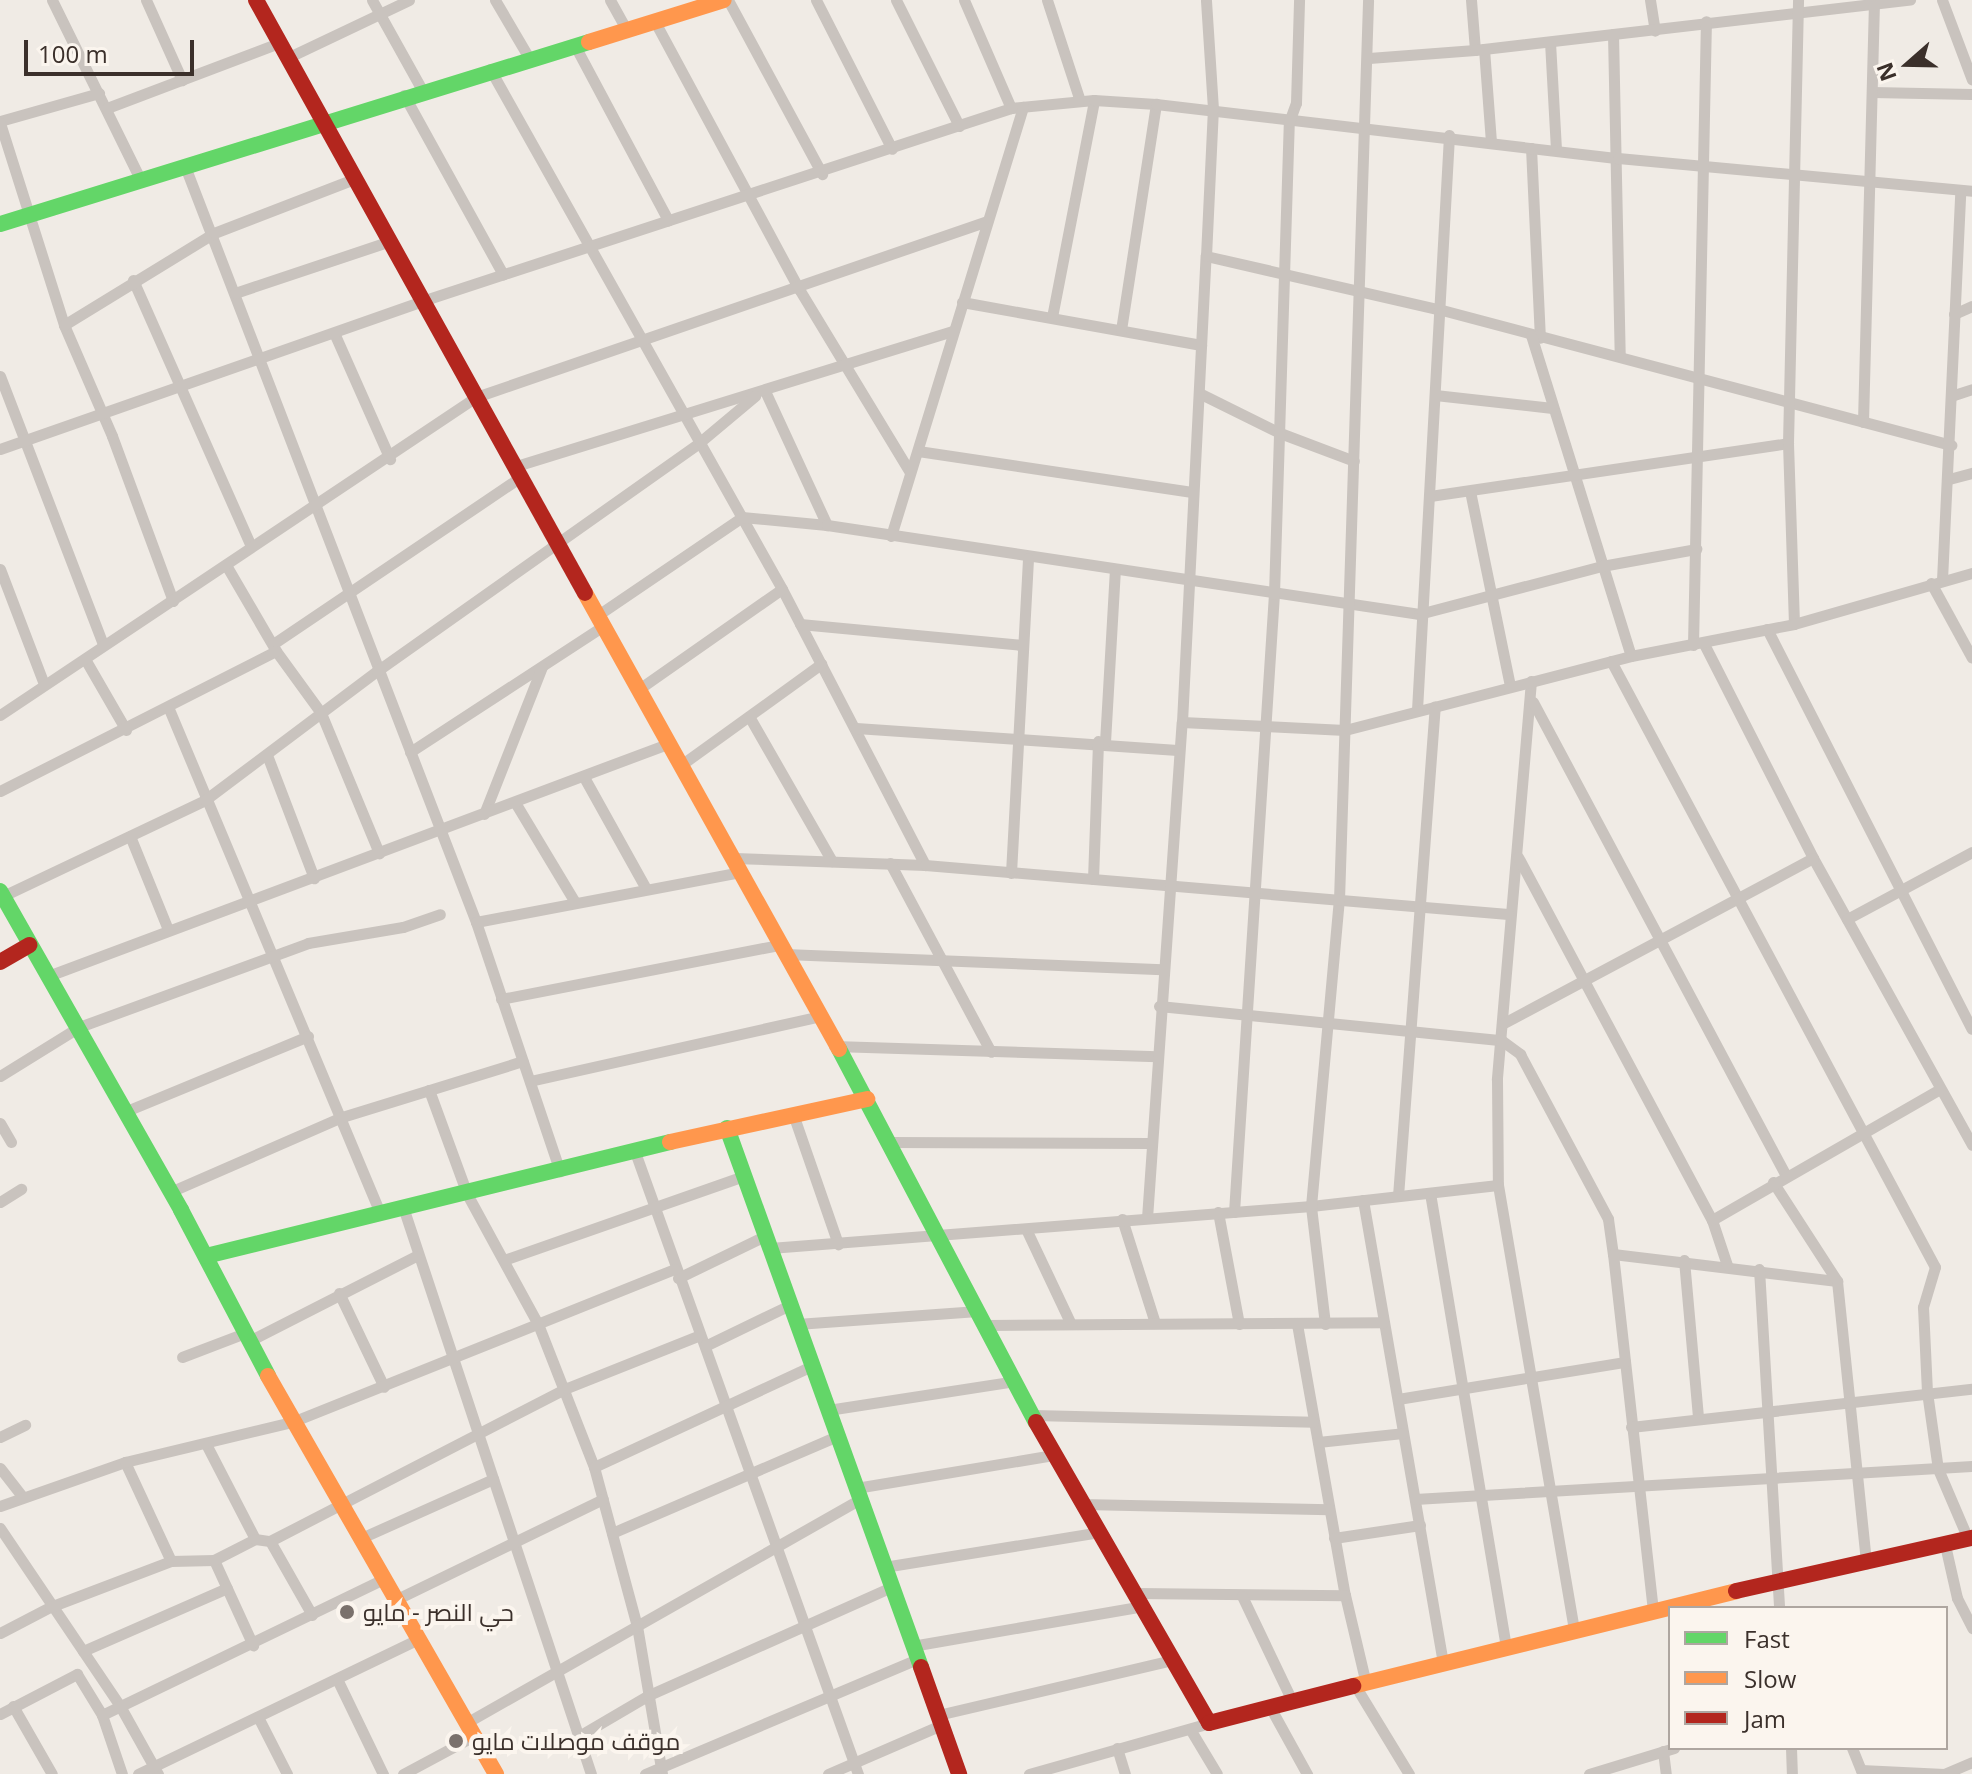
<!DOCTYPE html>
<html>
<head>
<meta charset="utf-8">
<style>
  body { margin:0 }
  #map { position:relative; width:1972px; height:1774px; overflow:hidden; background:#f0ebe5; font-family:"Open Sans",Cairo,sans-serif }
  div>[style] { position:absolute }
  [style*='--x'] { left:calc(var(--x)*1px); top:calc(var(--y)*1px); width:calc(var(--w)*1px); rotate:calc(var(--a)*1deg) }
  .street>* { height:11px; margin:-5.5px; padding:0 5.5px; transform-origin:5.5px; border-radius:5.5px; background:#c9c3be }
  .fast>* { height:16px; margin:-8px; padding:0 8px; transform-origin:8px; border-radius:8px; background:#63d668 }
  .slow>* { height:16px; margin:-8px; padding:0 8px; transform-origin:8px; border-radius:8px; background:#ff974d }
  .jam>* { height:16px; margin:-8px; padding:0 8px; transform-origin:8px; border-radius:8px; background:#b3261e }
  .dots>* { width:22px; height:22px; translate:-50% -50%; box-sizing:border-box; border:4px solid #fbf5ee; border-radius:50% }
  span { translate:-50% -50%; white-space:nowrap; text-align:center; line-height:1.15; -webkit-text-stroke:8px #fbf5ee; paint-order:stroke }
  .poi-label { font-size:24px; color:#3b302b }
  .left { translate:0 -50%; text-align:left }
  .legend { position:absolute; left:1668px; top:1606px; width:280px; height:144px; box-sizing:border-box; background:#fbf5ee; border:2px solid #aea6a0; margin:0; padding:10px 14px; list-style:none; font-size:24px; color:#3b302b }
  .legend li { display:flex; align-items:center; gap:16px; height:40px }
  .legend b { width:40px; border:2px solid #aea6a0 }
  .north { position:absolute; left:1868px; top:24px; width:80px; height:80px; -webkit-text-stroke:6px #fbf5ee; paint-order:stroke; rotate:250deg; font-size:22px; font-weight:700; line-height:32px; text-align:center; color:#3b302b }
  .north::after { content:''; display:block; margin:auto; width:28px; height:36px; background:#3b302b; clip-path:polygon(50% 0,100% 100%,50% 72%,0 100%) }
  .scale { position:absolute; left:24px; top:40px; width:170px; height:36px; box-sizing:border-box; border:4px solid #3b302b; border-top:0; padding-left:10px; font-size:24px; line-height:28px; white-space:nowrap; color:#3b302b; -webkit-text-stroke:6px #fbf5ee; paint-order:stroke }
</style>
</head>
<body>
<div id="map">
  <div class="street">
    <i style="--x:52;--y:0;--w:202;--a:63.8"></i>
    <i style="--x:146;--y:0;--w:88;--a:65.8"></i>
    <i style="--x:372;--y:0;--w:103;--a:60.9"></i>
    <i style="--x:495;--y:0;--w:67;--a:59.6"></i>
    <i style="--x:610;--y:0;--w:33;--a:61"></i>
    <i style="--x:728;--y:0;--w:198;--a:61.6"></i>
    <i style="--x:816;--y:0;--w:167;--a:63"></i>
    <i style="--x:896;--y:0;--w:141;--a:63.4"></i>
    <i style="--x:964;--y:0;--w:118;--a:66.5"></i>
    <i style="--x:1047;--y:0;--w:106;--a:71.9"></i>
    <i style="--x:1471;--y:0;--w:50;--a:85.4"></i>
    <i style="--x:1650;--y:0;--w:31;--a:81"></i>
    <i style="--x:1942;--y:0;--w:85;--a:69.4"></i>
    <i style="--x:654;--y:20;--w:306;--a:61.7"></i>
    <i style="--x:799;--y:289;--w:214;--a:58.8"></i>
    <i style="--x:1613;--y:34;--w:322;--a:88.8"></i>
    <i style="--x:1550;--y:42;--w:107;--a:86.8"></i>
    <i style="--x:574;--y:44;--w:200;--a:61.9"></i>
    <i style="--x:1484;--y:49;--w:93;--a:85.7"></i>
    <i style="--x:287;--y:58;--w:135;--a:-25.4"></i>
    <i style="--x:1369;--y:58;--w:106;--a:-4.3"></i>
    <i style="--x:1475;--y:50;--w:438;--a:-6.6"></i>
    <i style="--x:490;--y:69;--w:596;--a:60.68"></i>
    <i style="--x:782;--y:589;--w:311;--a:62.6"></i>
    <i style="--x:1872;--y:92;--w:100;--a:1.1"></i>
    <i style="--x:404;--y:95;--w:205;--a:61.1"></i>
    <i style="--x:107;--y:108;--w:184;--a:-20.7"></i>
    <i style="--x:0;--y:121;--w:103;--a:-15.8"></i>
    <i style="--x:0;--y:123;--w:212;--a:72.4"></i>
    <i style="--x:64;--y:325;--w:121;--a:66.6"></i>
    <i style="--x:112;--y:436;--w:176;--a:69.7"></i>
    <i style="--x:1531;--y:148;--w:190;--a:87.3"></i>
    <i style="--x:186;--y:169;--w:807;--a:68.94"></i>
    <i style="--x:476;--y:922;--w:263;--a:71.4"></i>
    <i style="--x:1206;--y:256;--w:242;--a:12.9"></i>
    <i style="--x:1442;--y:310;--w:527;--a:14.85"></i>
    <i style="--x:133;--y:280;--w:291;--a:66.1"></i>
    <i style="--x:235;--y:293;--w:163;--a:-18.5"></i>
    <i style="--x:962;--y:302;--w:243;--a:10.2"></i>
    <i style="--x:1954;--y:314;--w:20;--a:-24"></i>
    <i style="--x:1052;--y:317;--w:221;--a:-79"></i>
    <i style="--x:64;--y:325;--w:176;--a:-31.5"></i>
    <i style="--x:214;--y:233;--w:150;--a:-21.1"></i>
    <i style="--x:1121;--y:330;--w:229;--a:-81.2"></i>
    <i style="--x:335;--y:335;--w:136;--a:66.1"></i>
    <i style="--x:1531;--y:335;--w:336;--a:72.7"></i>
    <i style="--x:0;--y:376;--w:288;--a:69"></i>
    <i style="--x:765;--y:391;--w:148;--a:65.2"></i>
    <i style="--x:1199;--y:393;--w:90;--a:26.3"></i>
    <i style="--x:1280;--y:433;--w:79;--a:20.7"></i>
    <i style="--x:1435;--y:395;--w:118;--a:6.3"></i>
    <i style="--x:1954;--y:395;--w:19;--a:-18"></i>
    <i style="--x:1863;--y:422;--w:417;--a:-88.5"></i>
    <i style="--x:0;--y:449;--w:447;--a:-19.3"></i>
    <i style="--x:422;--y:301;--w:620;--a:-18.14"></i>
    <i style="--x:1011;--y:108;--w:83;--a:-5.5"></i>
    <i style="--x:1094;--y:100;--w:62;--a:3.7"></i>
    <i style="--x:1156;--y:104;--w:465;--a:6.7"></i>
    <i style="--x:1618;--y:158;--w:356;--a:5.3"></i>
    <i style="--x:918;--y:451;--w:277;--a:8.5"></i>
    <i style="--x:513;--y:467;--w:460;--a:-17.2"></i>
    <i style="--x:1949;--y:479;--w:24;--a:-15"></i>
    <i style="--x:1470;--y:491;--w:199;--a:78.4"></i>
    <i style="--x:1430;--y:496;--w:362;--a:-8.4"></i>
    <i style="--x:891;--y:536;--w:449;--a:-72.9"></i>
    <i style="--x:226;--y:565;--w:99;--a:59.8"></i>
    <i style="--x:276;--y:651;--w:77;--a:54"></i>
    <i style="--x:321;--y:713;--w:152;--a:67.5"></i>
    <i style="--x:0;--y:569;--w:123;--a:69.1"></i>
    <i style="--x:1942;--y:580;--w:388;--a:-87.3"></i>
    <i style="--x:1931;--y:583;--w:85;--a:61.3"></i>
    <i style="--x:598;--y:615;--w:174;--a:-34.2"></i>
    <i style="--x:742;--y:517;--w:85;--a:5.4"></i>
    <i style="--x:827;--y:525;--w:599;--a:8.55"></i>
    <i style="--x:1419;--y:614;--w:189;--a:-14.7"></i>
    <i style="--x:1602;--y:566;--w:96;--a:-10.3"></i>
    <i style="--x:800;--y:624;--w:223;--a:5.4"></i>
    <i style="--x:1794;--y:624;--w:181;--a:-91.9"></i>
    <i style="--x:1788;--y:443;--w:443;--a:-88.7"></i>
    <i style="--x:1767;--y:629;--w:449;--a:62.9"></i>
    <i style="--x:273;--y:644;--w:297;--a:-34"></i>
    <i style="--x:1704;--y:644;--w:240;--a:63"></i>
    <i style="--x:1813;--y:858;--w:328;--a:61"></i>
    <i style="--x:1693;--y:645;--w:624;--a:-88.81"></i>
    <i style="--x:85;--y:659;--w:82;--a:60"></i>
    <i style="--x:1611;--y:661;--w:687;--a:61.87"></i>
    <i style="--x:1935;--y:1267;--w:42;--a:106.7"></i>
    <i style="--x:1923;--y:1307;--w:85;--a:87.3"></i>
    <i style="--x:1927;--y:1392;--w:78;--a:81.9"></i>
    <i style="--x:1938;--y:1469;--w:76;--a:66.8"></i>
    <i style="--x:1531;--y:681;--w:400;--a:94.9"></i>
    <i style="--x:1497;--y:1080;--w:105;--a:89.5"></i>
    <i style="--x:1498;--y:1185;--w:450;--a:80.3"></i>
    <i style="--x:639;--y:689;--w:174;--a:-35"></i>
    <i style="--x:1533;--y:702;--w:535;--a:61.9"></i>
    <i style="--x:169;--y:709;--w:546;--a:67.28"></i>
    <i style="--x:1417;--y:710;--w:576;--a:-86.81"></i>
    <i style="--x:0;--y:715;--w:572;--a:-33.75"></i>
    <i style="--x:476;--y:397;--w:540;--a:-19"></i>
    <i style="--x:750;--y:718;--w:165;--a:60.2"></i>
    <i style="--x:1182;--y:722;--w:163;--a:2.8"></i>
    <i style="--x:1345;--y:730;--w:295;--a:-14.5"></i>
    <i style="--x:1631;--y:656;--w:166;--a:-11.1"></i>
    <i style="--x:1794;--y:624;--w:185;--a:-16"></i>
    <i style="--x:856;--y:728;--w:322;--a:3.9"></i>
    <i style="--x:1105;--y:742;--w:171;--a:-86.7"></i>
    <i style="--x:410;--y:752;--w:230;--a:-33.1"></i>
    <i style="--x:267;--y:755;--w:132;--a:69.1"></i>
    <i style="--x:681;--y:765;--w:173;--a:-35.8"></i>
    <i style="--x:585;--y:779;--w:124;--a:60.9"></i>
    <i style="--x:0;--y:791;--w:309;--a:-26.9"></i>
    <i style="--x:516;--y:804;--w:114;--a:59"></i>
    <i style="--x:484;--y:814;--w:158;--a:-68.5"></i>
    <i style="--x:130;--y:836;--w:98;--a:67.9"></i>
    <i style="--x:1518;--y:857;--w:412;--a:61.9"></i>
    <i style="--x:734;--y:858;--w:191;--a:2.1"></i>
    <i style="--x:925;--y:865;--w:585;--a:4.8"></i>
    <i style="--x:890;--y:863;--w:214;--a:61.9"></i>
    <i style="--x:1011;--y:873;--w:315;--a:-86.9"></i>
    <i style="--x:1093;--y:879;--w:138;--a:-87.9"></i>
    <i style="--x:3;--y:896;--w:224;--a:-25.4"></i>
    <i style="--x:205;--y:800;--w:215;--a:-36.9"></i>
    <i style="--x:377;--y:671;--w:396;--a:-35.3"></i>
    <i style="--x:700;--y:442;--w:72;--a:-39.9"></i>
    <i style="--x:1847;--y:919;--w:142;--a:-28.2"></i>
    <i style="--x:476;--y:922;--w:270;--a:-10.7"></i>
    <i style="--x:785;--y:954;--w:377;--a:2.3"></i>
    <i style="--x:48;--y:976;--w:664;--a:-20.54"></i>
    <i style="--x:501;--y:999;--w:284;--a:-11"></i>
    <i style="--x:1159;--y:1006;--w:344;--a:5.7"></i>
    <i style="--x:1501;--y:1040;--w:24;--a:36"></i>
    <i style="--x:1520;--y:1054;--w:187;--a:61.9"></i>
    <i style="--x:1608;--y:1219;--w:35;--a:82"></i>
    <i style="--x:1613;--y:1254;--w:226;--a:6.9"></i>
    <i style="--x:1504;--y:1023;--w:350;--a:-28.1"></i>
    <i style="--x:834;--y:1046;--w:323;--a:1.8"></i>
    <i style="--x:0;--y:1076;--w:93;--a:-31.8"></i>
    <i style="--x:79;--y:1027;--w:244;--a:-20.1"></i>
    <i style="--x:308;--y:943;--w:96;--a:-9.6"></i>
    <i style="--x:403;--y:927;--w:39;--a:-19"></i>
    <i style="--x:530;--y:1081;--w:294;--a:-12.6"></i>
    <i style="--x:429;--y:1090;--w:111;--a:69.9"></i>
    <i style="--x:467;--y:1194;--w:148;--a:61.4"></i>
    <i style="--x:538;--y:1324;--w:154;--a:68.6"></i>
    <i style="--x:594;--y:1467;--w:165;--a:74.9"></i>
    <i style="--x:637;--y:1626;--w:150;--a:80.4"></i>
    <i style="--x:124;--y:1112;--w:199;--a:-22.4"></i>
    <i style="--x:793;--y:1114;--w:138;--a:70.9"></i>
    <i style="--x:0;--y:1123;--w:22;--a:60"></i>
    <i style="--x:890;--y:1142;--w:259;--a:0.2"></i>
    <i style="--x:635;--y:1152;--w:661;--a:70.28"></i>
    <i style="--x:1773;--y:1182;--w:118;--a:57.1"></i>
    <i style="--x:1837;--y:1281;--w:284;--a:84.1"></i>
    <i style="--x:170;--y:1192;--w:188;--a:-23.6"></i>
    <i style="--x:342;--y:1117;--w:189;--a:-17.2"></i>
    <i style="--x:1430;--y:1193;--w:458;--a:80.5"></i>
    <i style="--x:1398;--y:1196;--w:491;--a:-85.7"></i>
    <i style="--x:1363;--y:1200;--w:470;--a:80.2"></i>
    <i style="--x:0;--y:1202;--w:25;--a:-32"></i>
    <i style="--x:404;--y:1210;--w:594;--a:71.66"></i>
    <i style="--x:1218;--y:1212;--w:114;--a:79.4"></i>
    <i style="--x:1234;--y:1212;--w:619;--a:-86.3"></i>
    <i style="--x:1274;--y:594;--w:472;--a:-88.2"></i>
    <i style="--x:1289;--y:122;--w:20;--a:-70"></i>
    <i style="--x:1296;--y:103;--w:103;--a:-88.3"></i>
    <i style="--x:1147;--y:1218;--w:497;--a:-86"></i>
    <i style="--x:1182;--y:722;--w:467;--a:-87.1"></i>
    <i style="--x:1206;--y:256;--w:147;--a:-87.3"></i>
    <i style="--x:1213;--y:109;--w:109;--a:-93.7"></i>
    <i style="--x:1122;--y:1219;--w:109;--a:72.4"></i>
    <i style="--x:1026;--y:1229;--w:103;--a:64.7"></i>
    <i style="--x:770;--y:1248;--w:543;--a:-4.44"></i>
    <i style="--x:1311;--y:1206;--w:188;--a:-6.4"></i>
    <i style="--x:1613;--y:1254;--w:357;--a:83.6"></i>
    <i style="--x:504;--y:1260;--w:254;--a:-19.3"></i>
    <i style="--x:1684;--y:1260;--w:157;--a:84.9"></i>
    <i style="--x:1727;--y:1265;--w:47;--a:-108.4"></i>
    <i style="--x:1712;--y:1220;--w:263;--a:-29.9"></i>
    <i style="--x:1759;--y:1269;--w:340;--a:86.6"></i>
    <i style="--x:678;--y:1278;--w:97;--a:-25.8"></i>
    <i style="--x:339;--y:1293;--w:104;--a:64.4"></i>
    <i style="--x:797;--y:1324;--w:181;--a:-4.1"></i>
    <i style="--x:1297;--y:1324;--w:275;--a:80"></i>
    <i style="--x:1345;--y:1595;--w:91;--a:76.7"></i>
    <i style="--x:1325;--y:1324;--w:119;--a:-96.8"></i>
    <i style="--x:1311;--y:1206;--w:307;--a:-84.8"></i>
    <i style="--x:1339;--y:900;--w:900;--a:-88.15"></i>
    <i style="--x:987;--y:1325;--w:396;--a:-0.4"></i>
    <i style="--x:249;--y:1341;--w:187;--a:-27"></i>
    <i style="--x:705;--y:1346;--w:94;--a:-25.8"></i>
    <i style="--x:182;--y:1357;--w:67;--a:-20.9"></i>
    <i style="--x:1398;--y:1399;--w:230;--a:-9.3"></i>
    <i style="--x:828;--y:1410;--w:189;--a:-8.8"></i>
    <i style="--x:1033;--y:1415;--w:280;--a:1.4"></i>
    <i style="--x:1631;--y:1427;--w:343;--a:-6.4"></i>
    <i style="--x:0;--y:1437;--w:28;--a:-26"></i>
    <i style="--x:1318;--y:1442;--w:85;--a:-6"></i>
    <i style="--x:206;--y:1444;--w:107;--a:62.7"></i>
    <i style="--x:125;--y:1462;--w:109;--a:65.1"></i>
    <i style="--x:594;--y:1467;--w:240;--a:-24.9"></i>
    <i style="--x:0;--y:1468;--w:37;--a:52"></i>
    <i style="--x:856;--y:1488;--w:200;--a:-9.5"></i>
    <i style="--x:1415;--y:1499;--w:558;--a:-3.39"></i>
    <i style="--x:1082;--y:1504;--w:247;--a:1.2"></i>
    <i style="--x:0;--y:1506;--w:133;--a:-19.4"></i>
    <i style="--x:125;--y:1462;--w:172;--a:-13.5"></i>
    <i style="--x:292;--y:1422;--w:412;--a:-21.8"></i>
    <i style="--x:0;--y:1528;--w:215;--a:56"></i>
    <i style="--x:120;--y:1706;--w:78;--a:60.8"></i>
    <i style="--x:612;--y:1533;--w:245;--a:-23.3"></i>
    <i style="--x:1334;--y:1538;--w:87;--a:-8.6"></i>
    <i style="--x:359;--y:1539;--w:147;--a:-24.1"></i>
    <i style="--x:270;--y:1541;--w:85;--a:60.4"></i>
    <i style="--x:1945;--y:1545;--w:54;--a:77.2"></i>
    <i style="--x:1957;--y:1598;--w:34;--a:63"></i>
    <i style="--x:214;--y:1560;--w:94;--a:65.4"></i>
    <i style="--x:884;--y:1567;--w:218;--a:-9.2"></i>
    <i style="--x:1137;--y:1593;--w:208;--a:0.6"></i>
    <i style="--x:1242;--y:1596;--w:116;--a:64.5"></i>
    <i style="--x:395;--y:1600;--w:231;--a:-25.9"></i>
    <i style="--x:0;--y:1633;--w:56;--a:-27.5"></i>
    <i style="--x:50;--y:1607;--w:129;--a:-20.8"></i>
    <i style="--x:171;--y:1561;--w:43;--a:-1.3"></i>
    <i style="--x:214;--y:1560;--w:46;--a:-27.1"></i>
    <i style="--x:255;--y:1539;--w:15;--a:8"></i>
    <i style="--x:270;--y:1541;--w:334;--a:-27.3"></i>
    <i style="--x:567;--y:1388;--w:143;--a:-21.7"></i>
    <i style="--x:912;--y:1646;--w:235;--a:-9.8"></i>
    <i style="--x:83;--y:1651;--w:157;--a:-23.6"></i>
    <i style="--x:337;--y:1679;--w:106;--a:64.2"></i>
    <i style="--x:1356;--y:1687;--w:102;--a:58.7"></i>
    <i style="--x:13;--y:1706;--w:78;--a:60.2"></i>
    <i style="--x:1270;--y:1707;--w:77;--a:61.1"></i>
    <i style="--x:0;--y:1714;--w:87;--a:-27.5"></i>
    <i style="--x:77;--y:1674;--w:48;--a:58.6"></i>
    <i style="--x:102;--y:1715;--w:62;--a:71.3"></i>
    <i style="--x:102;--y:1715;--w:312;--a:-25.8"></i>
    <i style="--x:938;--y:1715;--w:240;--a:-13.2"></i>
    <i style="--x:258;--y:1717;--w:64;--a:63"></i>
    <i style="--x:466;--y:1723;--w:453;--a:-29.6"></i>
    <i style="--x:1190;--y:1729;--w:52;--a:59"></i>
    <i style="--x:579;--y:1736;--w:81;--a:-30.4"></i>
    <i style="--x:649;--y:1695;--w:266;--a:-24"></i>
    <i style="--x:1117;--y:1748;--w:27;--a:73"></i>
    <i style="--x:1791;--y:1748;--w:26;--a:88"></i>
    <i style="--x:1852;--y:1748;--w:27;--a:68"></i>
    <i style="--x:1663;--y:1751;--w:23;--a:83"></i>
    <i style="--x:1861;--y:1770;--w:83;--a:2.8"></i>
    <i style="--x:1944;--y:1774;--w:30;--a:-23"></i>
    <i style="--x:138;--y:1774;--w:310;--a:-25.7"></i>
    <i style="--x:403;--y:1774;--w:81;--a:-28.2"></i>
    <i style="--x:645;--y:1774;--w:295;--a:-22.9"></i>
    <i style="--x:828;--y:1774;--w:123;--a:-23.4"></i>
    <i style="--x:1029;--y:1774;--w:187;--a:-15.8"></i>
    <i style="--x:1589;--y:1774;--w:89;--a:-17"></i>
  </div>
  <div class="fast">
    <i style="--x:0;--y:224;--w:616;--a:-17.17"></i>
    <i style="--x:0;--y:891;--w:367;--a:60.4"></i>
    <i style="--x:181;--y:1210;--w:187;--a:62.3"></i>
    <i style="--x:839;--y:1049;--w:422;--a:62.2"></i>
    <i style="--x:727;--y:1128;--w:573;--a:70.2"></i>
    <i style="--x:206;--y:1256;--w:478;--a:-13.8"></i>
  </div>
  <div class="slow">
    <i style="--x:589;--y:42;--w:141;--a:-17.3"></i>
    <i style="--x:585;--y:593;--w:522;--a:60.88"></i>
    <i style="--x:670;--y:1142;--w:202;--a:-12.3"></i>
    <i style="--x:268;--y:1376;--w:459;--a:60.2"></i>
    <i style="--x:1353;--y:1686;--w:395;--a:-13.9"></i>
  </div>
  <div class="jam">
    <i style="--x:256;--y:0;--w:678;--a:60.98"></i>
    <i style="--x:0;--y:962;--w:34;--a:-30"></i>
    <i style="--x:1036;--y:1422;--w:347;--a:60.1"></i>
    <i style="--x:1209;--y:1723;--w:149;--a:-14.4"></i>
    <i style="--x:1736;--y:1591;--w:242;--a:-12.7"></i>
    <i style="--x:921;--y:1667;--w:114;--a:70.4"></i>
  </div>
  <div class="dots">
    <i style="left:347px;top:1612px;background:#7a716c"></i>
    <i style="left:456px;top:1741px;background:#7a716c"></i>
  </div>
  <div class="poi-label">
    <span class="left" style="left:363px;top:1612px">حي النصر - مايو</span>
    <span class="left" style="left:472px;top:1741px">موقف موصلات مايو</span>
  </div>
  <ul class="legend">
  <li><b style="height:10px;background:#63d668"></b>Fast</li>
  <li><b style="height:10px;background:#ff974d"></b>Slow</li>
  <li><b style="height:10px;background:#b3261e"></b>Jam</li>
  </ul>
  <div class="north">N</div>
  <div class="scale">100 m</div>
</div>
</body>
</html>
